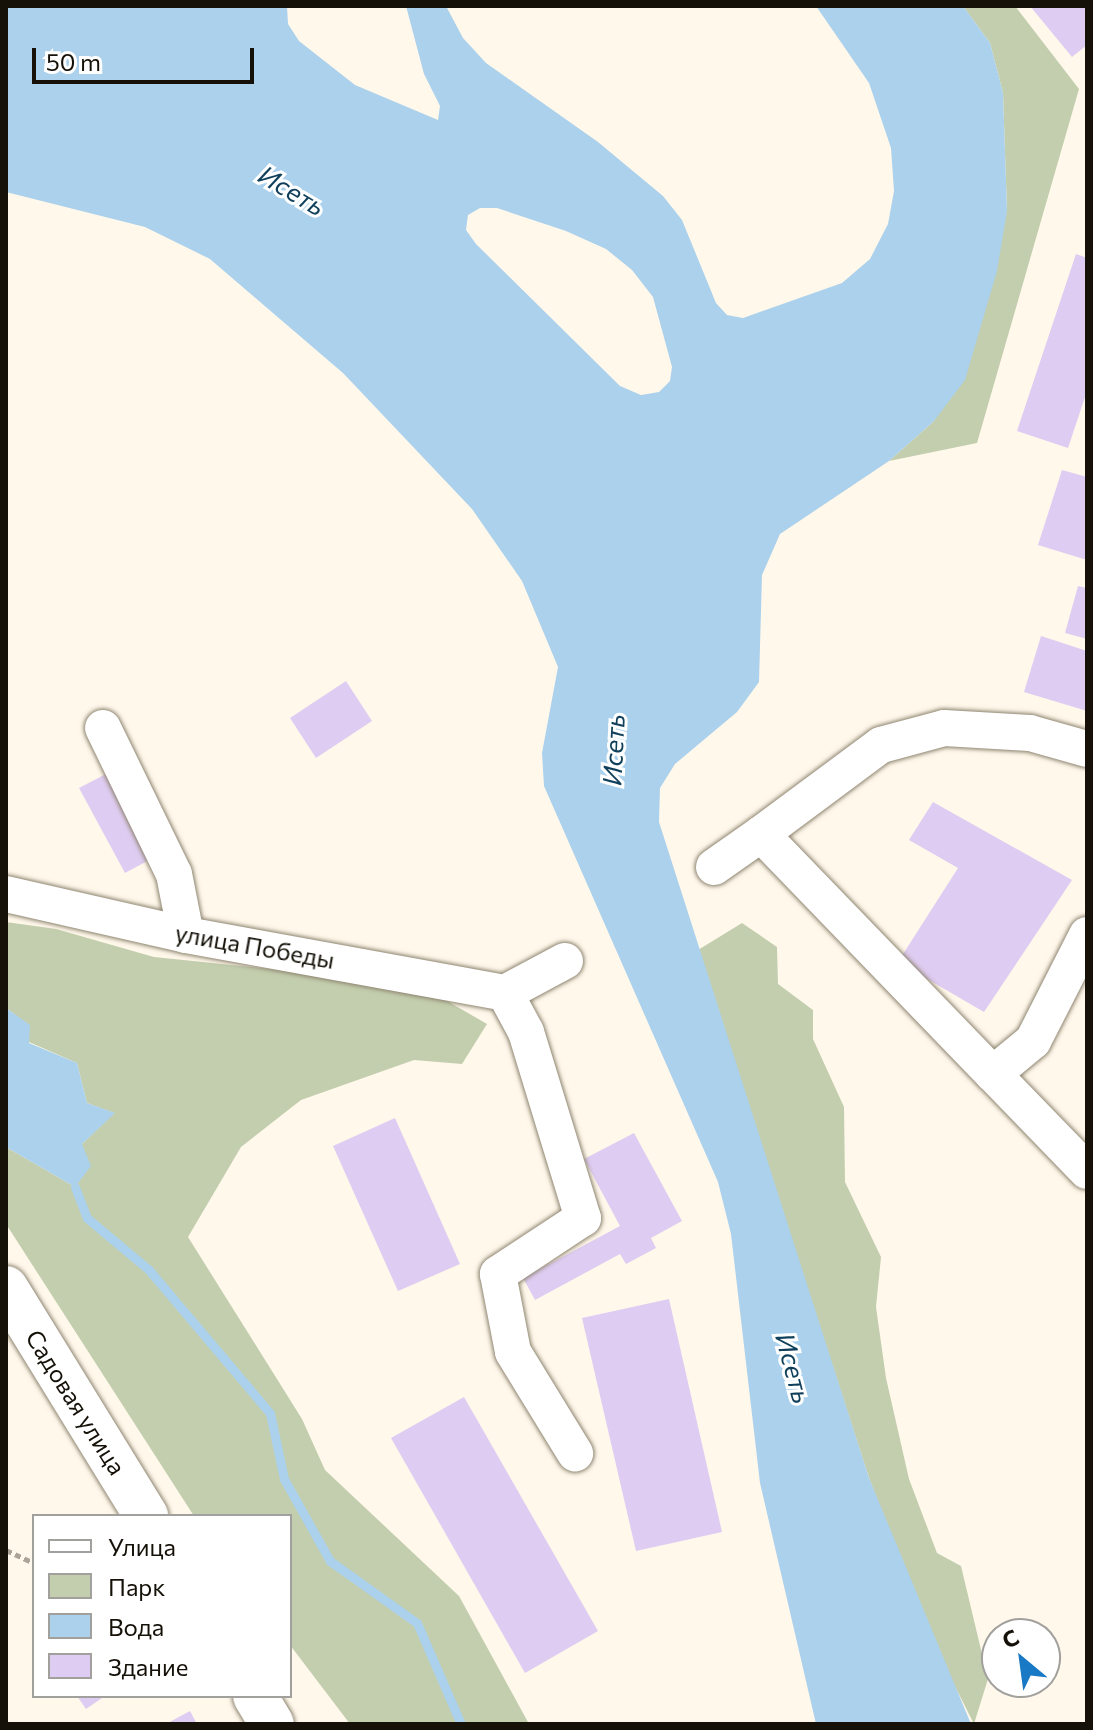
<!DOCTYPE html>
<html>
<head>
<meta charset="utf-8">
<style>
  body { margin:0 }
  #map { position:relative; width:1093px; height:1730px; overflow:hidden; background:#fff8eb; font-family:Commissioner,sans-serif }
  div>[style] { position:absolute }
  [style*='--x'] { left:calc(var(--x)*1px); top:calc(var(--y)*1px); width:calc(var(--w)*1px); rotate:calc(var(--a)*1deg) }
  .green>* { inset:0; background:#c3ceae }
  .water>* { inset:0; background:#abd1ec }
  .stream>* { height:9px; margin:-4.5px; padding:0 4.5px; transform-origin:4.5px; border-radius:4.5px; background:#abd1ec }
  .building>* { inset:0; background:#dfccf2 }
  .path>* { height:5px; margin-top:-2.5px; transform-origin:0; background:repeating-linear-gradient(90deg,#a9a398 0 6px,transparent 0 10px) }
  .roads { filter:drop-shadow(0 0 2px #8f8571) drop-shadow(0 0 2px #8f8571) }
  .minor>* { height:36px; margin:-18px; padding:0 18px; transform-origin:18px; border-radius:18px; background:#fff }
  .major>* { height:44px; margin:-22px; padding:0 22px; transform-origin:22px; border-radius:22px; background:#fff }
  span { translate:-50% -50%; white-space:nowrap; text-align:center; line-height:1.15; -webkit-text-stroke:6px #fff; paint-order:stroke }
  .street-label { font-size:24px; color:#151109 }
  .water-label { font-size:26px; color:#0f3f5a; font-style:italic }
  .frame { position:absolute; inset:0; border:8px solid #151109; pointer-events:none }
  .legend { position:absolute; left:32px; top:1514px; width:260px; height:184px; box-sizing:border-box; background:#fff; border:2px solid #a1a09d; margin:0; padding:10px 14px; list-style:none; font-size:24px; color:#151109 }
  .legend li { display:flex; align-items:center; gap:16px; height:40px }
  .legend b { width:40px; border:2px solid #a1a09d }
  .north { position:absolute; left:981px; top:1618px; width:80px; height:80px; box-sizing:border-box; background:#fff; border:2px solid #a1a09d; border-radius:50%; rotate:331deg; font-size:22px; font-weight:700; line-height:32px; text-align:center; color:#151109 }
  .north::after { content:''; display:block; margin:auto; width:28px; height:36px; background:#1979c5; clip-path:polygon(50% 0,100% 100%,50% 72%,0 100%) }
  .scale { position:absolute; left:32px; top:48px; width:222px; height:36px; box-sizing:border-box; border:4px solid #151109; border-top:0; padding-left:10px; font-size:24px; line-height:28px; white-space:nowrap; color:#151109; -webkit-text-stroke:6px #fff; paint-order:stroke }
</style>
</head>
<body>
<div id="map">
  <div class="green">
    <i style="clip-path:polygon(963px 6px,1015px 6px,1079px 89px,977px 443px,889px 461px,934px 421px,1007px 211px,1003px 93px,990px 43px)"></i>
    <i style="clip-path:polygon(6px 922px,56px 929px,154px 957px,418px 984px,487px 1024px,462px 1064px,414px 1060px,301px 1100px,241px 1147px,188px 1237px,302px 1419px,325px 1470px,459px 1596px,529px 1724px,350px 1724px,290px 1645px,290px 1516px,194px 1516px,6px 1224px,6px 1147px,75px 1187px,82px 1144px,114px 1113px,87px 1103px,77px 1063px,29px 1042px,29px 1025px,6px 1008px)"></i>
    <i style="clip-path:polygon(742px 923px,777px 947px,778px 984px,813px 1010px,813px 1039px,844px 1107px,845px 1182px,881px 1257px,876px 1307px,886px 1378px,909px 1479px,937px 1553px,961px 1566px,988px 1679px,974px 1724px,935px 1647px,869px 1478px,698px 950px)"></i>
  </div>
  <div class="water">
    <i style="clip-path:polygon(evenodd,6px 6px,287px 6px,288px 24px,299px 41px,355px 85px,438px 120px,440px 106px,424px 74px,406px 6px,446px 6px,463px 38px,486px 63px,598px 142px,663px 196px,682px 220px,716px 303px,727px 315px,743px 318px,842px 283px,870px 259px,888px 224px,894px 191px,891px 148px,869px 83px,816px 6px,963px 6px,990px 43px,1003px 93px,1007px 211px,997px 271px,965px 380px,934px 421px,889px 461px,780px 534px,762px 575px,759px 682px,737px 712px,675px 764px,660px 788px,659px 822px,869px 1478px,971px 1724px,816px 1724px,760px 1483px,731px 1234px,718px 1182px,544px 786px,542px 753px,558px 667px,522px 581px,472px 509px,343px 373px,210px 259px,145px 227px,6px 192px,6px 6px,480px 208px,497px 208px,566px 231px,606px 249px,632px 270px,653px 297px,672px 367px,670px 381px,659px 392px,641px 395px,620px 386px,476px 244px,466px 230px,468px 215px,480px 208px)"></i>
    <i style="clip-path:polygon(6px 1008px,30px 1025px,29px 1043px,77px 1063px,87px 1103px,115px 1113px,82px 1144px,91px 1166px,75px 1187px,6px 1147px)"></i>
  </div>
  <div class="stream">
    <i style="--x:75;--y:1187;--w:33;--a:69"></i>
    <i style="--x:87;--y:1218;--w:81;--a:40"></i>
    <i style="--x:149;--y:1270;--w:187;--a:49.8"></i>
    <i style="--x:270;--y:1413;--w:67;--a:78"></i>
    <i style="--x:284;--y:1479;--w:94;--a:60.7"></i>
    <i style="--x:330;--y:1561;--w:107;--a:35.5"></i>
    <i style="--x:417;--y:1623;--w:110;--a:66.5"></i>
  </div>
  <div class="building">
    <i style="clip-path:polygon(1030px 6px,1087px 6px,1087px 45px,1072px 57px)"></i>
    <i style="clip-path:polygon(1076px 254px,1087px 258px,1087px 391px,1068px 448px,1017px 431px)"></i>
    <i style="clip-path:polygon(1062px 470px,1087px 477px,1087px 560px,1038px 545px)"></i>
    <i style="clip-path:polygon(1078px 586px,1087px 588px,1087px 639px,1065px 633px)"></i>
    <i style="clip-path:polygon(1041px 636px,1087px 651px,1087px 711px,1024px 692px)"></i>
    <i style="clip-path:polygon(346px 681px,372px 721px,316px 758px,290px 718px)"></i>
    <i style="clip-path:polygon(106px 774px,151px 859px,125px 873px,79px 788px)"></i>
    <i style="clip-path:polygon(933px 802px,1072px 880px,984px 1012px,898px 962px,958px 868px,909px 840px)"></i>
    <i style="clip-path:polygon(395px 1118px,460px 1264px,398px 1291px,333px 1146px)"></i>
    <i style="clip-path:polygon(634px 1133px,682px 1221px,651px 1238px,656px 1248px,626px 1264px,620px 1254px,535px 1300px,523px 1278px,620px 1226px,584px 1159px)"></i>
    <i style="clip-path:polygon(669px 1299px,722px 1532px,636px 1551px,582px 1318px)"></i>
    <i style="clip-path:polygon(464px 1397px,598px 1631px,525px 1673px,391px 1438px)"></i>
    <i style="clip-path:polygon(77px 1696px,105px 1696px,86px 1709px)"></i>
    <i style="clip-path:polygon(190px 1711px,197px 1724px,166px 1724px)"></i>
  </div>
  <div class="path">
    <i style="--x:6;--y:1550;--w:31;--a:25"></i>
  </div>
  <div class="roads">
    <div class="minor">
      <i style="--x:103;--y:728;--w:162;--a:64.1"></i>
      <i style="--x:174;--y:874;--w:62;--a:78.9"></i>
      <i style="--x:761;--y:834;--w:149;--a:-36.6"></i>
      <i style="--x:881;--y:745;--w:65;--a:-15.1"></i>
      <i style="--x:944;--y:728;--w:86;--a:3.3"></i>
      <i style="--x:1030;--y:733;--w:59;--a:15.7"></i>
      <i style="--x:714;--y:867;--w:57;--a:-35.1"></i>
      <i style="--x:761;--y:834;--w:334;--a:46"></i>
      <i style="--x:993;--y:1074;--w:52;--a:-39.5"></i>
      <i style="--x:1033;--y:1041;--w:119;--a:-63"></i>
      <i style="--x:6;--y:894;--w:185;--a:12.8"></i>
      <i style="--x:186;--y:935;--w:324;--a:10.3"></i>
      <i style="--x:505;--y:993;--w:44;--a:61.7"></i>
      <i style="--x:526;--y:1032;--w:195;--a:73"></i>
      <i style="--x:583;--y:1218;--w:102;--a:146.6"></i>
      <i style="--x:498;--y:1274;--w:79;--a:79.1"></i>
      <i style="--x:513;--y:1352;--w:119;--a:58.5"></i>
      <i style="--x:505;--y:993;--w:68;--a:-28.1"></i>
      <i style="--x:993;--y:1074;--w:135;--a:45.9"></i>
    </div>
    <div class="major">
      <i style="--x:6;--y:1288;--w:268;--a:58.4"></i>
      <i style="--x:255;--y:1696;--w:33;--a:59"></i>
    </div>
  </div>
  <div class="street-label">
    <span style="left:255px;top:946px;rotate:10deg">улица Победы</span>
    <span style="left:76px;top:1402px;rotate:58deg">Садовая улица</span>
  </div>
  <div class="water-label">
    <span style="left:292px;top:190px;rotate:31deg">Исеть</span>
    <span style="left:613px;top:750px;rotate:-87deg">Исеть</span>
    <span style="left:794px;top:1368px;rotate:75deg">Исеть</span>
  </div>
  <div class="frame"></div>
  <ul class="legend">
  <li><b style="height:10px;background:#fff"></b>Улица</li>
  <li><b style="height:22px;background:#c3ceae"></b>Парк</li>
  <li><b style="height:22px;background:#abd1ec"></b>Вода</li>
  <li><b style="height:22px;background:#dfccf2"></b>Здание</li>
  </ul>
  <div class="north">С</div>
  <div class="scale">50 m</div>
</div>
</body>
</html>
